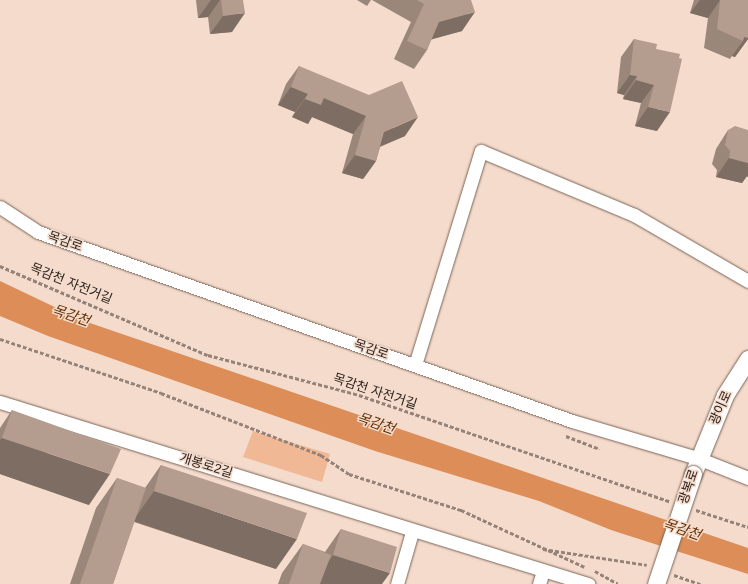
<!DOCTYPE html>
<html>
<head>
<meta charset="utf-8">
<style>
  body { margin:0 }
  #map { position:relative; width:748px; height:584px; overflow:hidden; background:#f4dbcc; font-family:Arial,"Noto Sans KR",sans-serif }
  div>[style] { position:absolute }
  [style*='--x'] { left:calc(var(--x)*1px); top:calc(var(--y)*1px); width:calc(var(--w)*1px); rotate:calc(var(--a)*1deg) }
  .green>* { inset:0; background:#f0b894 }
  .water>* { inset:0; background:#dc8d58 }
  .path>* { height:2.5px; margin-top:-1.25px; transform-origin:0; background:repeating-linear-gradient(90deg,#958379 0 4px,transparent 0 6px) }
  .roads { filter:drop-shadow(0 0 1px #7a6456) drop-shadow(0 0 1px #7a6456) }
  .minor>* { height:13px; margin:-6.5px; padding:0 6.5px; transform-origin:6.5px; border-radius:6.5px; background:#fff }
  .tertiary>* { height:17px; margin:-8.5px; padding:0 8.5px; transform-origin:8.5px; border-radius:8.5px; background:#fff }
  .bridges { filter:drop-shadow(0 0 1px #7a6456) drop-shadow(0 0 1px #7a6456) }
  .tertiary-bridge>* { height:17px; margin:-8.5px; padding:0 8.5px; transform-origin:8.5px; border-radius:8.5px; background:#fff }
  .wall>* { inset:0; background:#9b867a }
  .shaded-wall>* { inset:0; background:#7e6d63 }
  .building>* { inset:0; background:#b49c8e }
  span { translate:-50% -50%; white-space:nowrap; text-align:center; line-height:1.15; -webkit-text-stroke:3px #f4dbcc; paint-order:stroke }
  .street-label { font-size:13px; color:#2c221d }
  .water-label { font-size:14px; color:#643106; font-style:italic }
</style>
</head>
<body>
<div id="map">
  <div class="green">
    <i style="clip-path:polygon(253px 431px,330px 454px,322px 482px,243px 457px)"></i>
  </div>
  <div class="water">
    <i style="clip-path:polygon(0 281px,84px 321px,748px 548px,748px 574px,611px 530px,539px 501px,375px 451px,48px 336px,0 316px)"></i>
  </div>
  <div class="path">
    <i style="--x:0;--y:266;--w:226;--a:23.2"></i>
    <i style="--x:208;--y:355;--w:156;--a:14.8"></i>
    <i style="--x:359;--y:395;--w:328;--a:18.9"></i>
    <i style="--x:0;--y:339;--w:170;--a:18.5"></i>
    <i style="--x:161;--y:393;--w:172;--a:21.2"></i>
    <i style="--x:321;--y:455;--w:34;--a:34"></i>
    <i style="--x:349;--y:474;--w:118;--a:17.8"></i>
    <i style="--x:461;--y:510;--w:136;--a:24.7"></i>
    <i style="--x:566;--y:436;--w:36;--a:21"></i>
    <i style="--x:696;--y:510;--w:55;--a:18.1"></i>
    <i style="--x:543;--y:549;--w:105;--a:8.7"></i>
    <i style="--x:595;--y:571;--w:26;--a:29"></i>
    <i style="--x:674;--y:575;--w:28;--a:19"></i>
  </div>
  <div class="roads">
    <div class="minor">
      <i style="--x:0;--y:207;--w:45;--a:33.3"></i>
      <i style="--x:38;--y:232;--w:566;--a:19.49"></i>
      <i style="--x:572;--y:421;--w:134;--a:16.5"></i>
      <i style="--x:700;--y:459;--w:52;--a:21.6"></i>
      <i style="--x:415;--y:365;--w:224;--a:-72.9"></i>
      <i style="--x:481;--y:151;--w:166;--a:22.7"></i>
      <i style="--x:634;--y:215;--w:132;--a:30.1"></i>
      <i style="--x:0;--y:402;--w:616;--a:17.2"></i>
      <i style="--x:397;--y:584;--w:54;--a:-73.9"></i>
      <i style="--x:539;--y:584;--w:14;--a:-73"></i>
    </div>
    <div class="tertiary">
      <i style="--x:693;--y:474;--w:85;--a:-67.9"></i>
      <i style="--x:725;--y:395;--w:43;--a:-57.4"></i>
    </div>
  </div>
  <div class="bridges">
    <div class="tertiary-bridge">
      <i style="--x:656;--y:584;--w:116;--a:-71.4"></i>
    </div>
  </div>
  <div class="wall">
    <i style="clip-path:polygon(196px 0,243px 0,232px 32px,210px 34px,208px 17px,198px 18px)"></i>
    <i style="clip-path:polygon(357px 0,371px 0,367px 6px)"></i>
    <i style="clip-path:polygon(372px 0,471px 0,462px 31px,431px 39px,427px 50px,414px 69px,394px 59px,411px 22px)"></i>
    <i style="clip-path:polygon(694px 0,748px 0,748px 39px,735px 57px,732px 56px,730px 59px,704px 48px,708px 18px,690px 13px)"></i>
    <i style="clip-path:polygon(634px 39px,656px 49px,657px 131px,635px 126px,641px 103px,623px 99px,624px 95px,617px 93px,621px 57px)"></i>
    <i style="clip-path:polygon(299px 66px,405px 136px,380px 147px,376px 161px,363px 179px,342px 173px,353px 134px,312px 117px,308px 124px,292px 117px,295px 112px,278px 105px,286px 84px)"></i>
    <i style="clip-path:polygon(728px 130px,748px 130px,748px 177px,747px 176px,742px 183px,716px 177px,717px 170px,712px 164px,716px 149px)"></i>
    <i style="clip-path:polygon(12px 410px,89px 505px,0 474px,0 428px)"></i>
    <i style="clip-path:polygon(161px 465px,276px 569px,134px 522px,113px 584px,70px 584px,96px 508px,117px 478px,145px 488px)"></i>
    <i style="clip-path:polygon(341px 529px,382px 584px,278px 584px,282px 573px,303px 544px,325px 552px)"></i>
  </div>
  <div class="shaded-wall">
    <i style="clip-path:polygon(211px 0,220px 0,208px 17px,198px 18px)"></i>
    <i style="clip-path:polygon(700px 0,720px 0,708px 18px,690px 13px)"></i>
    <i style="clip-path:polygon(475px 12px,462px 31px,426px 41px,439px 22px)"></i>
    <i style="clip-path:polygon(245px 13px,232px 32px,210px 34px,223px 16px)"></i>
    <i style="clip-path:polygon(744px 37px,748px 38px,748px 39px,735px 57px,732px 56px,743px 41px)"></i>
    <i style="clip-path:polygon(630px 75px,637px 76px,624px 95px,617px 93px)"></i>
    <i style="clip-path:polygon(636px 80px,654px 85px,641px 103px,623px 99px)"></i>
    <i style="clip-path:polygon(291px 87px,308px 94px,295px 112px,278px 105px)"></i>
    <i style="clip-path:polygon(324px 98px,366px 116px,353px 134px,312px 117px,308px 124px,292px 117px,305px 99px)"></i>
    <i style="clip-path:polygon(648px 107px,670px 112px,657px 131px,635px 126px)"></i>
    <i style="clip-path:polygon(418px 117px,405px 136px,371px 150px,384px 132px)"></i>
    <i style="clip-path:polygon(355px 155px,376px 161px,363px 179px,342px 173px)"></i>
    <i style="clip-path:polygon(729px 158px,748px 163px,748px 177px,747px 176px,742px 183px,716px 177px)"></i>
    <i style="clip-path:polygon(2px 438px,110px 474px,89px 505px,0 474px,0 440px)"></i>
    <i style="clip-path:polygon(154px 491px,297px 539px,276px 569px,133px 521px)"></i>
    <i style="clip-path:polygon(333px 555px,390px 573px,382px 584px,313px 584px)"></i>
  </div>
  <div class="building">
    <i style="clip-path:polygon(221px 0,243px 0,245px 13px,223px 16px)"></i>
    <i style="clip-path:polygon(417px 0,471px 0,475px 12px,439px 22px,427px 50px,407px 41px,424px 4px)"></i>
    <i style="clip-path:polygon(720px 0,748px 0,748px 38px,744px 37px,743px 41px,717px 29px)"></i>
    <i style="clip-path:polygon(634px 39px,657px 44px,656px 49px,680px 54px,679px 58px,682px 59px,670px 112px,648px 107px,654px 85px,636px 80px,637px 76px,630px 75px)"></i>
    <i style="clip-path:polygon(299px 66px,369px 95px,402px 81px,418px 117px,384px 132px,376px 161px,355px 155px,366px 116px,324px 98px,321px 105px,305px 99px,308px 94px,291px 87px)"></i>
    <i style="clip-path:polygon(735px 126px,748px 130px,748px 163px,729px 158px,730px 151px,725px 145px,728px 130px)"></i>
    <i style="clip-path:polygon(12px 410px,121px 449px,110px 474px,2px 438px)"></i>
    <i style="clip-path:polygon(161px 465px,307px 513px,297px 539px,154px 491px)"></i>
    <i style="clip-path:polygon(117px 478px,146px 488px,113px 584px,80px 584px)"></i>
    <i style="clip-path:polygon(341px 529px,397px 547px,390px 573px,333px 555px)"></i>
    <i style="clip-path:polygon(303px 544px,331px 555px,320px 584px,289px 584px)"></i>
  </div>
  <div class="street-label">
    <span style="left:65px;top:242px;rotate:19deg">목감로</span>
    <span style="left:71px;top:284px;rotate:22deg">목감천 자전거길</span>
    <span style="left:371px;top:350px;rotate:19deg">목감로</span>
    <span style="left:375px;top:392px;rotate:18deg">목감천 자전거길</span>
    <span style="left:721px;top:408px;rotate:-66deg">광이로</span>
    <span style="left:206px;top:466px;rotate:17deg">개봉로2길</span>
    <span style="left:689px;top:487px;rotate:-71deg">광복로</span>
  </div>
  <div class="water-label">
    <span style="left:71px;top:315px;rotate:19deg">목감천</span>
    <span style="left:376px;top:423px;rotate:19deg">목감천</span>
    <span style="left:682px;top:529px;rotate:19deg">목감천</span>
  </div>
</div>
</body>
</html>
